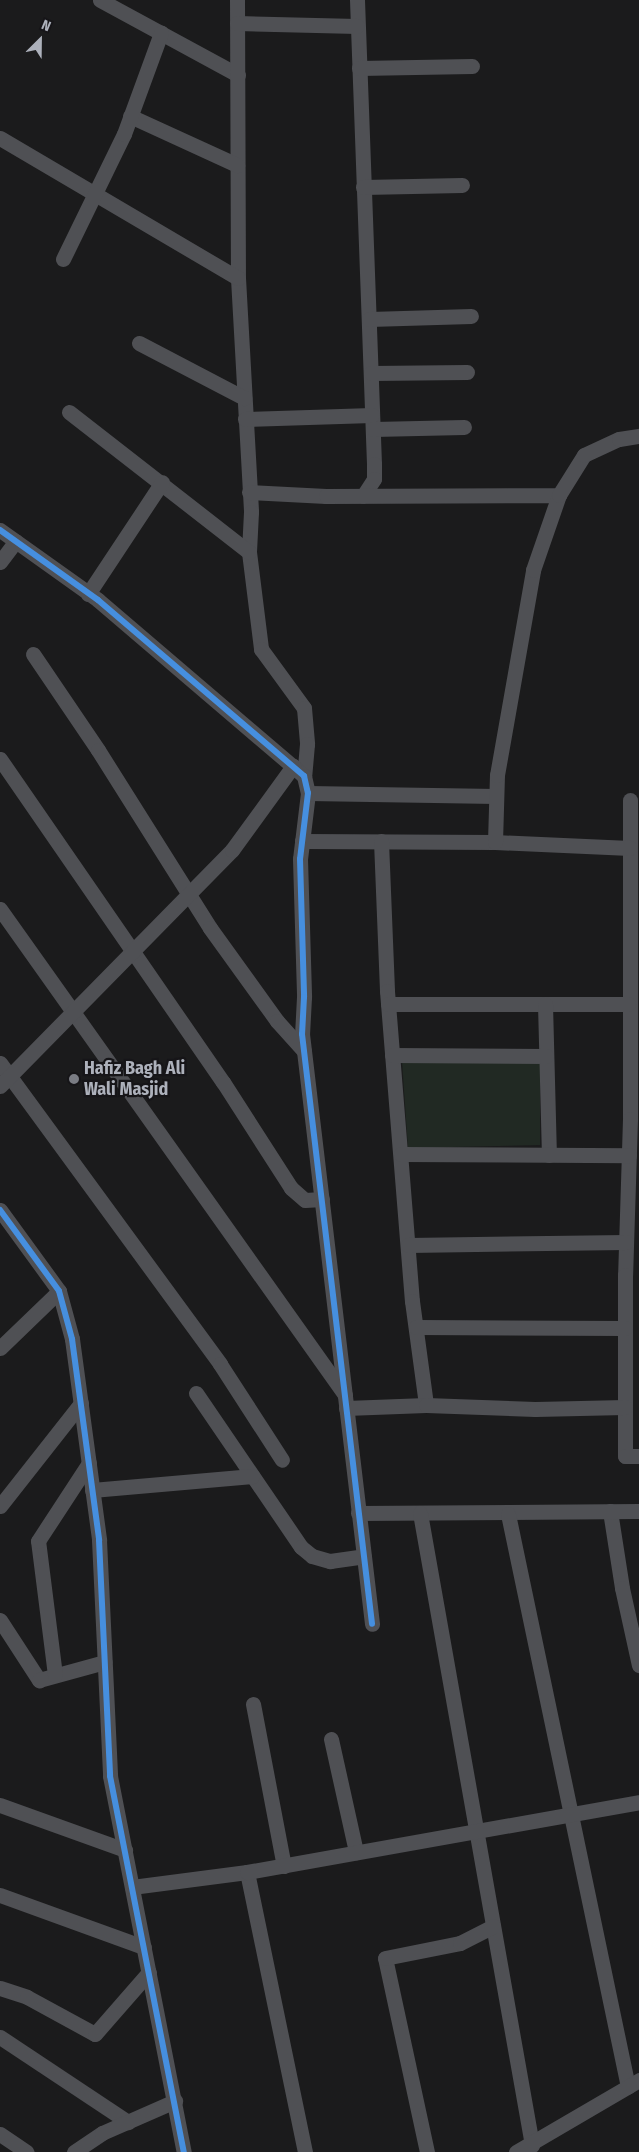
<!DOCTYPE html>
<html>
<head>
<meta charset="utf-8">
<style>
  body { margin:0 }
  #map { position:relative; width:639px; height:2152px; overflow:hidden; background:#1b1b1c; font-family:"Fira Sans Condensed",sans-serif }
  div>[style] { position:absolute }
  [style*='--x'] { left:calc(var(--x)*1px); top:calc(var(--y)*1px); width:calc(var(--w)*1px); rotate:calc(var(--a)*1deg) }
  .green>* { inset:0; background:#212923 }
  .street>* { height:15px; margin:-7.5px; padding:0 7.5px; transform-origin:7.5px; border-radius:7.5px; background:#4f5054 }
  .cycleway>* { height:6px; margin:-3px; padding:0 3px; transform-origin:3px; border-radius:3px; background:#468fdf }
  .dots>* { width:14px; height:14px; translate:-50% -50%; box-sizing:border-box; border:2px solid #161518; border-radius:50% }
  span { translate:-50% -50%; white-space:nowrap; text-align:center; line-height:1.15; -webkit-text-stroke:4.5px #161518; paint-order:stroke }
  .poi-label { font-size:18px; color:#adb1bb; font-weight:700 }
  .left { translate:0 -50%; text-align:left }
  .north { position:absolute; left:15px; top:15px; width:50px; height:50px; -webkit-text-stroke:4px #161518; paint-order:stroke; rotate:23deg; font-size:14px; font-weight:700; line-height:20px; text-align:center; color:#adb1bb }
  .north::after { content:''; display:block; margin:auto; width:18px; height:22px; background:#adb1bb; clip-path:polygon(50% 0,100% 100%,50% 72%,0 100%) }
</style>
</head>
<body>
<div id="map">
  <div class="green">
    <i style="clip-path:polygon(402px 1061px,540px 1063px,540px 1145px,408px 1148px)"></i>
  </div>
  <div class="street">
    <i style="--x:100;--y:0;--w:157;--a:28.5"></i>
    <i style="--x:237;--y:0;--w:278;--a:89.8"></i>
    <i style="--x:238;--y:278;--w:234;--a:86.8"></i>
    <i style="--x:251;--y:512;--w:40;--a:92.9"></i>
    <i style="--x:249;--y:552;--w:98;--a:82.9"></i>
    <i style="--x:261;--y:649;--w:73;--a:53.9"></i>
    <i style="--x:304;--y:708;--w:36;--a:85"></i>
    <i style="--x:307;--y:744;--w:32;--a:95"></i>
    <i style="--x:357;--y:0;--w:464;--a:87.9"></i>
    <i style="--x:374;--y:464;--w:15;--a:90"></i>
    <i style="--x:374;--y:479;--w:20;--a:123"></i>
    <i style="--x:237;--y:23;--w:120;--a:1.4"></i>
    <i style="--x:359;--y:68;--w:113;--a:-1"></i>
    <i style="--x:130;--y:116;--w:118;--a:24.6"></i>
    <i style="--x:0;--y:138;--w:276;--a:30.5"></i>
    <i style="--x:363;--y:187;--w:99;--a:-1.2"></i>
    <i style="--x:63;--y:259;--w:139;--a:-64"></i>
    <i style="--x:124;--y:134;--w:108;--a:-69.9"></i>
    <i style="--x:369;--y:319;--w:102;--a:-1.7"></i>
    <i style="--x:139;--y:343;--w:119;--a:27.6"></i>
    <i style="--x:371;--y:373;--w:96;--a:-0.6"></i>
    <i style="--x:69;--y:412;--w:228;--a:37.9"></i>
    <i style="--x:245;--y:419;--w:127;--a:-1.8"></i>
    <i style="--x:373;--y:429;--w:91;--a:-1.3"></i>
    <i style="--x:249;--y:492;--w:77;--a:3"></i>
    <i style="--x:326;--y:496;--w:233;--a:-0.2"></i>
    <i style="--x:0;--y:530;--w:120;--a:35.5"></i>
    <i style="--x:98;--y:600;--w:271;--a:40.5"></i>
    <i style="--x:304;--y:776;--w:17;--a:77"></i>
    <i style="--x:308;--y:793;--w:66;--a:96.9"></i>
    <i style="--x:300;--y:859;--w:138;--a:88.3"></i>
    <i style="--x:304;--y:997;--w:37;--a:93"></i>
    <i style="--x:302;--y:1034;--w:594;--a:83.23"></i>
    <i style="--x:0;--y:562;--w:26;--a:-53"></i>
    <i style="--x:88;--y:594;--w:134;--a:-56.5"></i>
    <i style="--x:33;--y:654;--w:116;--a:55.9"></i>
    <i style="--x:98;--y:750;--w:210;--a:57.8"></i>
    <i style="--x:210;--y:928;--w:115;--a:54.2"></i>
    <i style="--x:277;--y:1021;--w:40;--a:48"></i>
    <i style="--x:0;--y:759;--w:393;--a:55.4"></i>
    <i style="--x:223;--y:1082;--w:126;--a:57.3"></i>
    <i style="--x:291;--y:1188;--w:18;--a:41"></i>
    <i style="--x:305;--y:1200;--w:17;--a:-3"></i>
    <i style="--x:308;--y:793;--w:188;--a:0.9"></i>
    <i style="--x:630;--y:800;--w:319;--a:90"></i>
    <i style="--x:630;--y:1119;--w:156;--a:91.8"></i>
    <i style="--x:625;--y:1275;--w:181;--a:90"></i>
    <i style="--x:625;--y:1456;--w:14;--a:0"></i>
    <i style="--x:302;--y:841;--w:193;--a:0.3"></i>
    <i style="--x:495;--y:842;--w:135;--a:2.5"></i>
    <i style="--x:381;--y:841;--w:150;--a:87.7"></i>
    <i style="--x:387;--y:991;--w:311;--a:85.4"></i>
    <i style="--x:412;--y:1301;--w:105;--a:82.3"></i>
    <i style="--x:495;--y:842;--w:67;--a:-88.3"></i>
    <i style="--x:497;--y:775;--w:208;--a:-80"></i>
    <i style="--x:533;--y:570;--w:79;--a:-70.9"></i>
    <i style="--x:559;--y:495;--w:47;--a:-58"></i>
    <i style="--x:584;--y:455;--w:38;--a:-25"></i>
    <i style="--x:619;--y:439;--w:20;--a:-9"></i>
    <i style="--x:0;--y:909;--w:596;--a:54.63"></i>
    <i style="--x:388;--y:1004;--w:240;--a:0"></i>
    <i style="--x:545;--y:1004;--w:151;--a:88.5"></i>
    <i style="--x:392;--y:1055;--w:154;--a:0.4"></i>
    <i style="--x:0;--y:1063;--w:373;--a:53.8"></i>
    <i style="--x:220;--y:1364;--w:114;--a:57.1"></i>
    <i style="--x:0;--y:1086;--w:331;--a:-45.5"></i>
    <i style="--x:232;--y:850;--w:104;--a:-54"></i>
    <i style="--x:401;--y:1154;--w:228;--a:0.3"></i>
    <i style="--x:0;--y:1210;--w:100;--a:53.9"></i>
    <i style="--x:59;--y:1291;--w:50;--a:74.8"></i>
    <i style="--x:72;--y:1339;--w:203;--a:82.3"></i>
    <i style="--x:99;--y:1540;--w:236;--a:87.3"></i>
    <i style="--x:110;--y:1776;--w:383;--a:78.9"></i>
    <i style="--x:408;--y:1245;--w:218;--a:-0.8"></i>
    <i style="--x:416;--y:1327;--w:209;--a:0.3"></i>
    <i style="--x:0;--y:1348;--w:82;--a:-44"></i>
    <i style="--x:196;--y:1393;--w:186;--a:55.7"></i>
    <i style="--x:301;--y:1547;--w:14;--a:39"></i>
    <i style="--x:312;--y:1556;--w:19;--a:16"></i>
    <i style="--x:330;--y:1561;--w:34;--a:-8"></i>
    <i style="--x:346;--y:1408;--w:80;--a:-2.1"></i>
    <i style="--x:426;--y:1405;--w:109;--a:2.1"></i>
    <i style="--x:535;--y:1409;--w:90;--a:-1.3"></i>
    <i style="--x:92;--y:1490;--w:161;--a:-5"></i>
    <i style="--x:0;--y:1506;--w:131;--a:-51.8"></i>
    <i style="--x:610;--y:1511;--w:78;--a:81.1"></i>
    <i style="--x:622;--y:1588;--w:79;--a:77.6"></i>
    <i style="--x:358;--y:1513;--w:281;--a:-0.4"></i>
    <i style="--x:420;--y:1513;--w:642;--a:79.95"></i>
    <i style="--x:508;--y:1514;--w:585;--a:78.17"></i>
    <i style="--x:0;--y:1620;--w:72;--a:57"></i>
    <i style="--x:39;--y:1680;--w:68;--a:-15.3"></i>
    <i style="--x:55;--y:1675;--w:135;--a:-97.2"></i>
    <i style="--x:38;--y:1541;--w:93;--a:-56.8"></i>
    <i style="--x:253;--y:1704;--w:165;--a:79.2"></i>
    <i style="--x:331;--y:1739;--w:116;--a:77.5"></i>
    <i style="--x:0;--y:1805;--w:133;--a:19.8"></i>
    <i style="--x:247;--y:1872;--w:286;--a:78.3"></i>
    <i style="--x:132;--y:1887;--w:116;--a:-7.4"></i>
    <i style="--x:247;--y:1872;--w:398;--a:-10.1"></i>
    <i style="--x:0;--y:1895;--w:153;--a:19.9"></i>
    <i style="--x:0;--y:1988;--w:28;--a:18"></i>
    <i style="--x:27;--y:1997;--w:77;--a:28.6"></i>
    <i style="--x:95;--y:2034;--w:82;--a:-48.9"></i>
    <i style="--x:0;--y:2037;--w:154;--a:33.6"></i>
    <i style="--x:0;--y:2134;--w:32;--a:34"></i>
    <i style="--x:74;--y:2152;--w:34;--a:-34"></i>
    <i style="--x:102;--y:2133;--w:80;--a:-23.7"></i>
    <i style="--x:427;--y:2152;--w:198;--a:-102.2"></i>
    <i style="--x:385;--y:1958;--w:76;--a:-11.3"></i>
    <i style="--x:460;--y:1943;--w:37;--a:-27"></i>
    <i style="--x:516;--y:2152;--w:143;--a:-30.3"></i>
  </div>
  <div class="cycleway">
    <i style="--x:0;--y:530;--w:120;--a:35.5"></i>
    <i style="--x:98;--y:600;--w:271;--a:40.5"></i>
    <i style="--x:304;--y:776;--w:17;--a:77"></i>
    <i style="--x:308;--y:793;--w:66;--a:96.9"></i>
    <i style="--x:300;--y:859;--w:138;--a:88.3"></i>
    <i style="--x:304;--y:997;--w:37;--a:93"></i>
    <i style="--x:302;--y:1034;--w:594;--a:83.23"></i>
    <i style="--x:0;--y:1210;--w:100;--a:53.9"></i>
    <i style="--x:59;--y:1291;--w:50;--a:74.8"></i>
    <i style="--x:72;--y:1339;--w:203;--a:82.3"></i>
    <i style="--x:99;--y:1540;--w:236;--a:87.3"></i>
    <i style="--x:110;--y:1776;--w:383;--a:78.9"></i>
  </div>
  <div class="dots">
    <i style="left:74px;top:1079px;background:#7a7c83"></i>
  </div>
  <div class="poi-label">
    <span class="left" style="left:84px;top:1079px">Hafiz Bagh Ali<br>Wali Masjid</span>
  </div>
  <div class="north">N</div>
</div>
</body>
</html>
